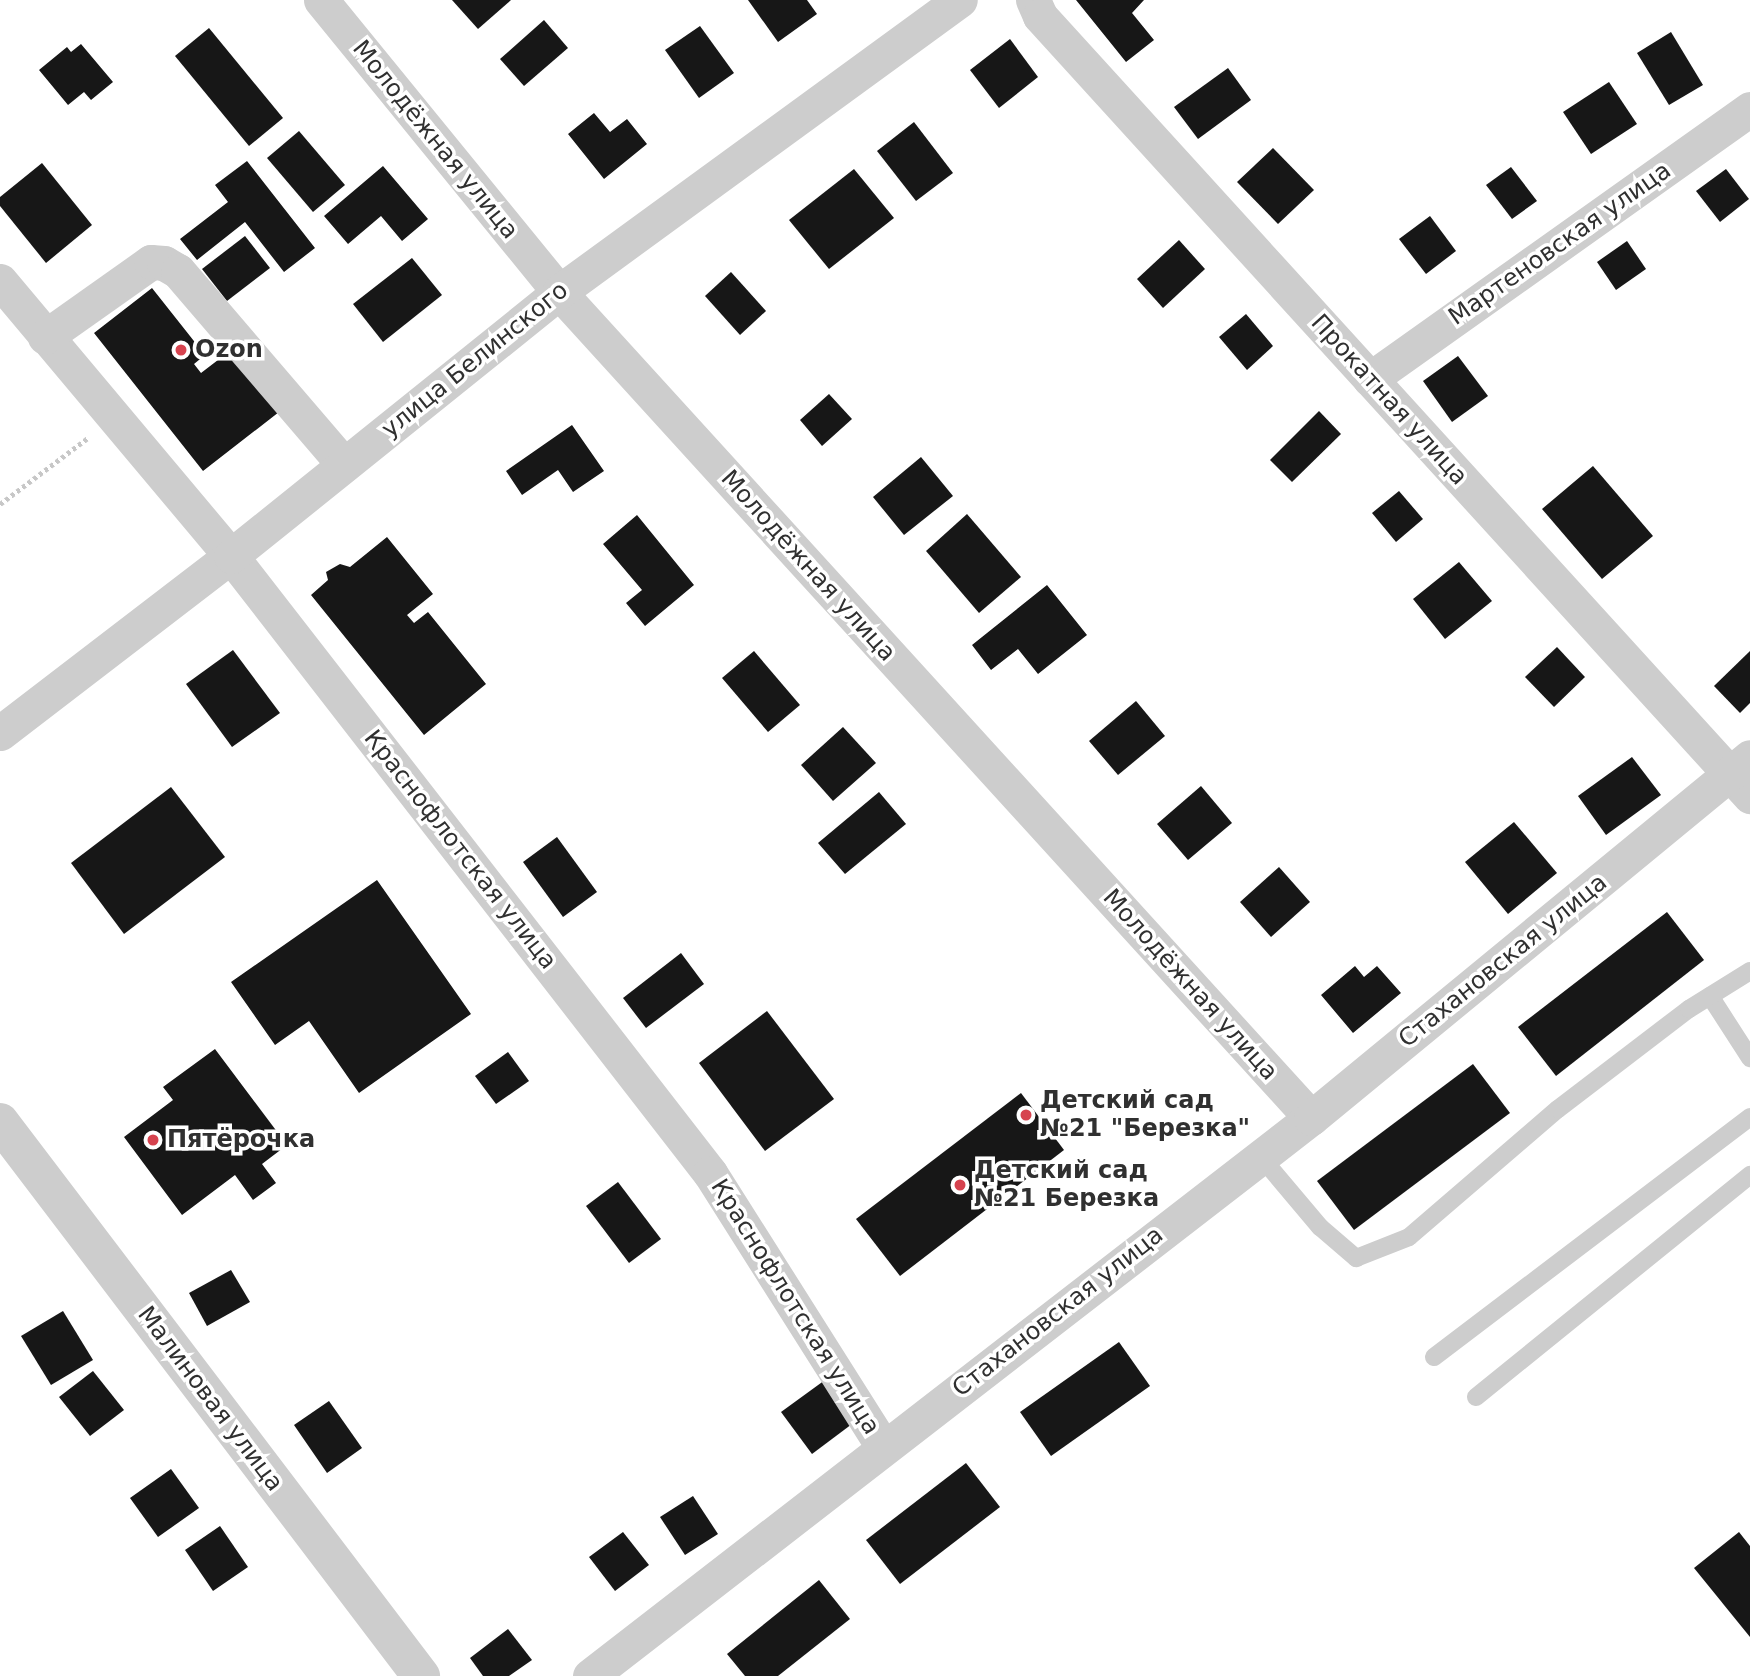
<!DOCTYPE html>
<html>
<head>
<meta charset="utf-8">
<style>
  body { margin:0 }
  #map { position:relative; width:1750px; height:1676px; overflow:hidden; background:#fff; font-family:"DejaVu Sans",sans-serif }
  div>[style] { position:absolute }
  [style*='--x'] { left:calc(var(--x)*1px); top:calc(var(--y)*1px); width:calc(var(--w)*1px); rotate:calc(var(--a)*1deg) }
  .building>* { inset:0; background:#171717 }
  .path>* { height:4.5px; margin-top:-2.25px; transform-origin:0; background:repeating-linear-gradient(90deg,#c7c7c7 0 3.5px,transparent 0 7px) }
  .service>* { height:18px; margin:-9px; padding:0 9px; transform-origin:9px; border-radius:9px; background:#cdcdcd }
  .minor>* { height:35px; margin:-17.5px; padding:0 17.5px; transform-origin:17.5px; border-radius:17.5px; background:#cdcdcd }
  .tertiary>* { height:38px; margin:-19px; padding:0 19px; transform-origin:19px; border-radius:19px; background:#cdcdcd }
  .dots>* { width:19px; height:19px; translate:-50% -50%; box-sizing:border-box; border:4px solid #fff; border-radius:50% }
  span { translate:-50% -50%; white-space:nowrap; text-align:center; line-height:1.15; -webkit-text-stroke:7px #fff; paint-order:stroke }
  .street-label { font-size:24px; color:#303030 }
  .poi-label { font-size:24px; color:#303030; font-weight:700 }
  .left { translate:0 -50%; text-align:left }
</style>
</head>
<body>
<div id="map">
  <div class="building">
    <i style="clip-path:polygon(452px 0,511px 0,478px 29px)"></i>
    <i style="clip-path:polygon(748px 0,807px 0,817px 14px,778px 42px)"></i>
    <i style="clip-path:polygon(1076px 0,1144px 0,1132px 13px,1154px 40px,1126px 62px)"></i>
    <i style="clip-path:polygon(544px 20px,568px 48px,524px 86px,500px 59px)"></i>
    <i style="clip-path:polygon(700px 26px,734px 73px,699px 98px,665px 50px)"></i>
    <i style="clip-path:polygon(209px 28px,283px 118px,249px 146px,175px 56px)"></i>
    <i style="clip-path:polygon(1671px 32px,1703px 85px,1669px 105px,1637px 53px)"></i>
    <i style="clip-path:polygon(1010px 39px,1038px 77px,999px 108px,970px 70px)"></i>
    <i style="clip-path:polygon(81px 44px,113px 82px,91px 100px,84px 92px,68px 105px,39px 70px,67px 47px,71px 52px)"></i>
    <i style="clip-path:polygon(1228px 68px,1251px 100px,1198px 139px,1174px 107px)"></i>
    <i style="clip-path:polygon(1609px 82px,1637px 124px,1591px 154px,1563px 112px)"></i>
    <i style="clip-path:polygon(594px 113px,610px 132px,627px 119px,647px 144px,604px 179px,568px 134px)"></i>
    <i style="clip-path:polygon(914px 122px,953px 173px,916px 201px,877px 151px)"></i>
    <i style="clip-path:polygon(299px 131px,345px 185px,313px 212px,267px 158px)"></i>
    <i style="clip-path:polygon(1273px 148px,1314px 190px,1278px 224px,1237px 182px)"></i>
    <i style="clip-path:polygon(247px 161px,315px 248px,284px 272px,245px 222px,197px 260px,180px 239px,228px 202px,215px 185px)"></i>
    <i style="clip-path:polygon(42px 163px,92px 225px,46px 263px,0 206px,0 197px)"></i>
    <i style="clip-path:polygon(383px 166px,428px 219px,402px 241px,381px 216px,348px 244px,324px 216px)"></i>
    <i style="clip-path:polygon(1511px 167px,1537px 201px,1512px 219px,1486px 185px)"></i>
    <i style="clip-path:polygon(854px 169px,894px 218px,829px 269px,789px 220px)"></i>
    <i style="clip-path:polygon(1726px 169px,1749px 199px,1720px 222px,1696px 191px)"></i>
    <i style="clip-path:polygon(1430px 216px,1456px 251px,1426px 274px,1399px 239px)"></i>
    <i style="clip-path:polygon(245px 236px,270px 268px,227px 301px,202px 269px)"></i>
    <i style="clip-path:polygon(1179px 240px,1205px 269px,1163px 308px,1137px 279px)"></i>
    <i style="clip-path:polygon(1627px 241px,1646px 269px,1616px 290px,1597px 262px)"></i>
    <i style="clip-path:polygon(412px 258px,442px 295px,383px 342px,353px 304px)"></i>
    <i style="clip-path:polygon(731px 272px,766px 311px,740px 335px,705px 296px)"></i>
    <i style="clip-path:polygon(152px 288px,205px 355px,194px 364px,201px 373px,231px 350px,279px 412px,203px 471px,94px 333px)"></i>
    <i style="clip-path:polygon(1246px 314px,1273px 346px,1247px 370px,1219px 337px)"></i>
    <i style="clip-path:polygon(1458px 356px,1488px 396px,1452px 422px,1423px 381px)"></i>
    <i style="clip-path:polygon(829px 394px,852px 419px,822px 446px,800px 420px)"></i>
    <i style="clip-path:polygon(1319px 411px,1341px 434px,1292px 482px,1270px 460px)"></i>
    <i style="clip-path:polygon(572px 425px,604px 471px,573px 492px,558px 470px,522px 495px,506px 471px)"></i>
    <i style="clip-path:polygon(921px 457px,953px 496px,904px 535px,873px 497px)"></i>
    <i style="clip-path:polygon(1593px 466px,1653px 536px,1602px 579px,1542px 509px)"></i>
    <i style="clip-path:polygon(1399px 491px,1423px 519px,1396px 542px,1372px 513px)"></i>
    <i style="clip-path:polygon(967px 514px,1021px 577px,979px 613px,926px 551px)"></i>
    <i style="clip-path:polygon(637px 515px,694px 585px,645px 626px,626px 603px,642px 590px,603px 544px)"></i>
    <i style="clip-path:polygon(387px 537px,433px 594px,407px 615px,414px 623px,428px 612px,486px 684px,424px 735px,311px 595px,328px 580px,326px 572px,340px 564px,350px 567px)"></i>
    <i style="clip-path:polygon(1459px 562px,1492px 601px,1445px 639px,1413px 599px)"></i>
    <i style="clip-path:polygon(1047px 585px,1087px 635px,1038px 674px,1018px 649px,991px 670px,972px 645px)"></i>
    <i style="clip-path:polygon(1557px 647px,1585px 677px,1554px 707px,1525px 677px)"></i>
    <i style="clip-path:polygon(233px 650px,280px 713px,232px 747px,186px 684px)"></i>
    <i style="clip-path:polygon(754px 651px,800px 705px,768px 732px,722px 678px)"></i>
    <i style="clip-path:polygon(1750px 651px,1750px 703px,1740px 713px,1714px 686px)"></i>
    <i style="clip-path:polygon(1136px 701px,1165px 736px,1118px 775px,1089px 741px)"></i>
    <i style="clip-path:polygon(843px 727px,876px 763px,833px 801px,801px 765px)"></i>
    <i style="clip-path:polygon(1632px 757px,1661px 795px,1606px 835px,1578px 796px)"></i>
    <i style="clip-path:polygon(1201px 786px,1232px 823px,1188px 860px,1157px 824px)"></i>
    <i style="clip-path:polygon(171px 787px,225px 857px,124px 934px,71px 863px)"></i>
    <i style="clip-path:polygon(879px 792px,906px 824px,845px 874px,818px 843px)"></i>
    <i style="clip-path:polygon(1514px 822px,1557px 873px,1508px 914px,1465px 862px)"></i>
    <i style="clip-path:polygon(557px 837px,597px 892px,563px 917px,523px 862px)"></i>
    <i style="clip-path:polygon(1279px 867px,1310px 902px,1271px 937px,1240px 902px)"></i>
    <i style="clip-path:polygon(377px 880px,471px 1014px,359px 1093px,309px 1021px,275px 1045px,231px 982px)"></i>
    <i style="clip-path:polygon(1667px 912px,1704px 960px,1556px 1076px,1518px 1027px)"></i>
    <i style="clip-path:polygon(681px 953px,704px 984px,646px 1028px,623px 998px)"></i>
    <i style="clip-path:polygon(1355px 966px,1364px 977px,1377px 966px,1401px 993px,1353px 1033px,1321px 995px)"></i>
    <i style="clip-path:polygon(767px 1011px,834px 1099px,765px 1151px,699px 1063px)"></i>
    <i style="clip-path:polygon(215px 1049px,287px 1145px,262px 1164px,276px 1183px,253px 1200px,235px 1175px,182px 1215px,124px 1137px,173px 1100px,163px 1087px)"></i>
    <i style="clip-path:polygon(508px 1052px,529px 1081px,496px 1104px,475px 1076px)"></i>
    <i style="clip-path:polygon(1473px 1064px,1510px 1113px,1354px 1230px,1317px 1181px)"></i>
    <i style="clip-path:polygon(1021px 1093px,1064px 1150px,900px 1276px,856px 1219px)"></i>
    <i style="clip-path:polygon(618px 1182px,661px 1239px,629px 1263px,586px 1206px)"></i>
    <i style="clip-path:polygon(231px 1270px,250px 1302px,207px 1326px,189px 1293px)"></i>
    <i style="clip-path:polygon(63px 1311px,93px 1360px,51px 1385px,21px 1336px)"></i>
    <i style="clip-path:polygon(1119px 1342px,1150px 1386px,1051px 1456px,1020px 1412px)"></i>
    <i style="clip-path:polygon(93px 1371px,124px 1410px,90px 1436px,59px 1397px)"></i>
    <i style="clip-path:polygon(825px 1380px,856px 1421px,812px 1454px,781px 1412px)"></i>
    <i style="clip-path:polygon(329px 1401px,362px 1448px,327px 1473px,294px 1425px)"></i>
    <i style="clip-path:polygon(966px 1463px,1000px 1507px,900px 1584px,866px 1540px)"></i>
    <i style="clip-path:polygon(171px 1469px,199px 1508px,158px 1537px,130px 1498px)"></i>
    <i style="clip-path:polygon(693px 1496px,718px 1534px,685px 1555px,660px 1517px)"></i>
    <i style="clip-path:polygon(220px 1526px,248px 1567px,213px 1591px,185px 1550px)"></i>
    <i style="clip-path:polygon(623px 1532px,649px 1565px,615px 1591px,589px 1557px)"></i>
    <i style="clip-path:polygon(1739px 1532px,1750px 1546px,1750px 1637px,1694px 1568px)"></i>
    <i style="clip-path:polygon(819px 1580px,850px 1619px,778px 1676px,745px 1676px,727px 1654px)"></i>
    <i style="clip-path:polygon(508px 1629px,532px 1660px,509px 1676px,483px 1676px,470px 1658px)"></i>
  </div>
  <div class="path">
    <i style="--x:0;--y:504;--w:111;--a:-37"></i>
  </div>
  <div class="service">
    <i style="--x:1710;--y:996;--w:74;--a:57.2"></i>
    <i style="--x:1261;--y:1157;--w:92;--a:49.9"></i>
    <i style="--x:1320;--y:1227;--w:48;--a:40.7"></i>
    <i style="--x:1356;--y:1258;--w:57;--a:-21.6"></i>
    <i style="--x:1409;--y:1237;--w:196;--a:-40.7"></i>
    <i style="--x:1558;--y:1109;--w:165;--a:-37.4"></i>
    <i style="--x:1689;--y:1009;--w:72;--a:-31.9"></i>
    <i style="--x:1434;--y:1357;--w:397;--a:-37.2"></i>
    <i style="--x:1476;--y:1397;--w:353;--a:-39"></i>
  </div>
  <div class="minor">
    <i style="--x:321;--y:0;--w:377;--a:50.8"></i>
    <i style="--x:559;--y:292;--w:1117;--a:47.68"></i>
    <i style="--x:1033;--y:0;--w:17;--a:66"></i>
    <i style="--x:1040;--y:16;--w:1055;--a:47.69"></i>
    <i style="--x:0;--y:281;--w:359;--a:50"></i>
    <i style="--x:231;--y:556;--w:781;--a:52.18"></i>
    <i style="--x:710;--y:1173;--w:324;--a:57.7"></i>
    <i style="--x:45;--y:337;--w:130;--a:-35.3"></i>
    <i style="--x:151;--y:262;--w:13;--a:4"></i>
    <i style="--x:164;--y:263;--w:16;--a:30"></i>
    <i style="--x:178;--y:271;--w:255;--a:49.4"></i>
    <i style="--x:1370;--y:379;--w:466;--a:-35.4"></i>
    <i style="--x:0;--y:733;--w:291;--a:-37.5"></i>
    <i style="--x:231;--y:556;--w:421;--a:-38.8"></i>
    <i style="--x:559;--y:292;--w:496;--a:-36.1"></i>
    <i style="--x:590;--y:1676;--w:912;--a:-37.74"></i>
    <i style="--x:1311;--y:1118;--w:568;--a:-39.43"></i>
  </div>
  <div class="tertiary">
    <i style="--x:0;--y:1122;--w:696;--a:52.77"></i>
  </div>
  <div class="dots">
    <i style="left:181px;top:350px;background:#d6434f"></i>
    <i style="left:1026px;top:1115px;background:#d6434f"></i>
    <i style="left:153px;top:1140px;background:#d6434f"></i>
    <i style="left:960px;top:1185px;background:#d6434f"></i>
  </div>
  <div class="street-label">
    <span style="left:435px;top:140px;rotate:51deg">Молодёжная улица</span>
    <span style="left:1560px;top:244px;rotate:-35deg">Мартеновская улица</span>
    <span style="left:475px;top:360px;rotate:-39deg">улица Белинского</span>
    <span style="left:1389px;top:400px;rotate:48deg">Прокатная улица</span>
    <span style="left:808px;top:566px;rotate:48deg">Молодёжная улица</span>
    <span style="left:460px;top:850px;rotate:52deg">Краснофлотская улица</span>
    <span style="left:1503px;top:961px;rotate:-39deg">Стахановская улица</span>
    <span style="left:1190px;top:985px;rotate:48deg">Молодёжная улица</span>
    <span style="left:795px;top:1307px;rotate:58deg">Краснофлотская улица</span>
    <span style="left:1058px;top:1312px;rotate:-38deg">Стахановская улица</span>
    <span style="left:210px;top:1399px;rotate:53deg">Малиновая улица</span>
  </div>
  <div class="poi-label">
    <span class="left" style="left:195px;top:350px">Ozon</span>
    <span class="left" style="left:1040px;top:1115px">Детский сад<br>№21 "Березка"</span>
    <span class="left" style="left:167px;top:1140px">Пятёрочка</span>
    <span class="left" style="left:974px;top:1185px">Детский сад<br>№21 Березка</span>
  </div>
</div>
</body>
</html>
